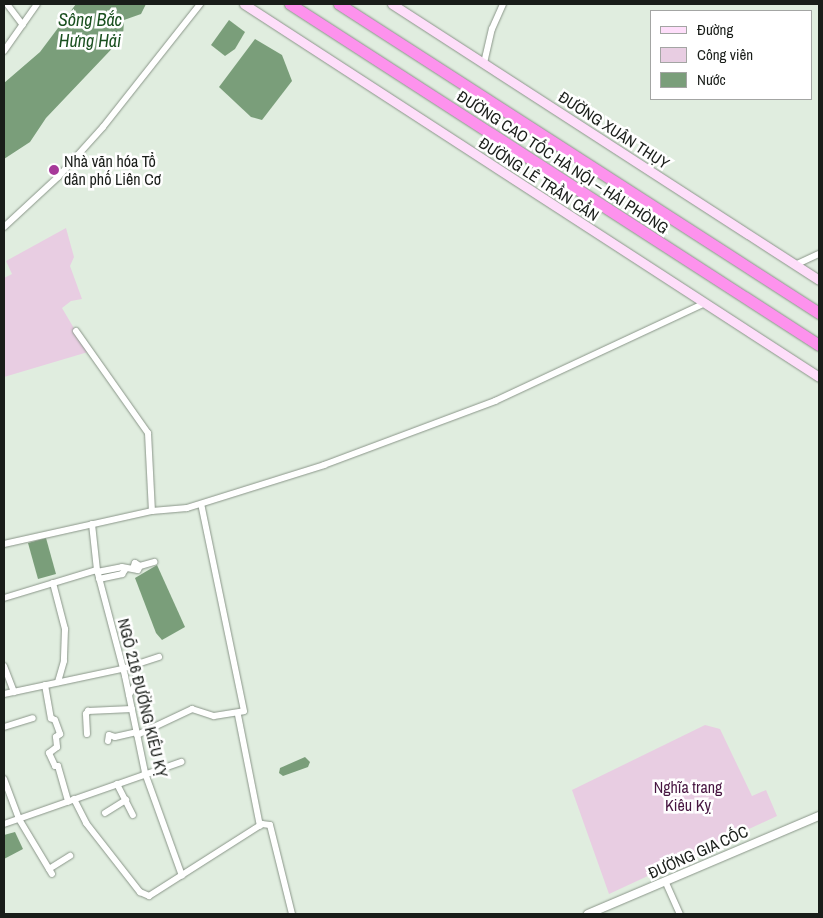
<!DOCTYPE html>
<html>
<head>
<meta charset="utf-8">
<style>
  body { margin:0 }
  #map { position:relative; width:823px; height:918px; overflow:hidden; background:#e0eddf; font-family:"Archivo Narrow",sans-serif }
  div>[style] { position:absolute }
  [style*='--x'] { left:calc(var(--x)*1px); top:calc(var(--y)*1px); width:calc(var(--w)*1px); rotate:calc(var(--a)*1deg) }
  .green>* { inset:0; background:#e8cde2 }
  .water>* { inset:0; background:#7a9e7a }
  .roads { filter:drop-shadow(0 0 1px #8a9689) drop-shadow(0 0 1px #8a9689) }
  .minor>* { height:6px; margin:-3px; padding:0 3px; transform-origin:3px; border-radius:3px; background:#fff }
  .tertiary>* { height:8px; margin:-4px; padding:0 4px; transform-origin:4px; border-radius:4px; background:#fff }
  .secondary>* { height:9px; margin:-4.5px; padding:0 4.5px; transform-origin:4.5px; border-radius:4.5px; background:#fedefa }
  .motorway>* { height:11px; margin:-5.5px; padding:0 5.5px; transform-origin:5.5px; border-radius:5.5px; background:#fd92ed }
  .dots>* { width:14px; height:14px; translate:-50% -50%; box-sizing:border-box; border:2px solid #fff; border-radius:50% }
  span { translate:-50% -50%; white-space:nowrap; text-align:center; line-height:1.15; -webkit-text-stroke:5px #fff; paint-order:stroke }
  .street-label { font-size:16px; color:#191d19 }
  .poi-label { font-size:16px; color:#191d19 }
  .left { translate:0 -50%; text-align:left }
  .park-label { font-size:16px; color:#471541 }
  .water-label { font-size:18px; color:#1b5120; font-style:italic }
  .frame { position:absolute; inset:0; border:5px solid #191d19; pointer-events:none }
  .legend { position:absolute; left:650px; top:10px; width:162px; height:90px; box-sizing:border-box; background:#fff; border:1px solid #a3a5a3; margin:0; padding:6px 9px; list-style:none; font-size:15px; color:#191d19 }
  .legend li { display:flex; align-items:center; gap:10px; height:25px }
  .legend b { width:25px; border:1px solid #a3a5a3 }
</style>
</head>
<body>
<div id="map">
  <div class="green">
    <i style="clip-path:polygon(66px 228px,74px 257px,70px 266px,82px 299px,71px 301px,62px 308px,88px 352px,4px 377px,4px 278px,12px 274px,6px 261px)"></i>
    <i style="clip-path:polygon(705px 725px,720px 729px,752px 796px,766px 790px,777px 816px,609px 894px,572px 790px)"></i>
  </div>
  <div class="water">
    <i style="clip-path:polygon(76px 4px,146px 4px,141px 14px,124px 20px,123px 37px,46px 118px,30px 142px,4px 159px,4px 83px,40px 52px)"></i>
    <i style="clip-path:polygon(229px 20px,245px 32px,235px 49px,225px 56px,211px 45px)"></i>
    <i style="clip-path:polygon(255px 39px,282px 55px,292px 81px,262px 120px,251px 117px,219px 87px)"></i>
    <i style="clip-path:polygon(46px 538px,56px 574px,38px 579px,28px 543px)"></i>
    <i style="clip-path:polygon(157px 565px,185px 627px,162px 640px,156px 633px,135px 578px)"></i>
    <i style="clip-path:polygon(305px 757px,310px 762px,308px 767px,283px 776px,279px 773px,280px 768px)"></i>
    <i style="clip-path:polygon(15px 832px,23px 849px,4px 859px,4px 835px)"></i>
  </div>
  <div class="roads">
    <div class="minor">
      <i style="--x:7;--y:4;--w:26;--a:53"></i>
      <i style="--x:4;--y:51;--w:57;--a:-54.9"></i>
      <i style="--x:484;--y:63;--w:35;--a:-77"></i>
      <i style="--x:492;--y:29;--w:27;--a:-66"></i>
      <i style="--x:4;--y:227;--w:74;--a:-42.8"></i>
      <i style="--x:58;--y:177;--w:67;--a:-48"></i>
      <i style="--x:103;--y:127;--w:157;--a:-51.7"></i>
      <i style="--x:795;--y:265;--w:26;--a:-25"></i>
      <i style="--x:76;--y:331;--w:125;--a:54.8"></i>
      <i style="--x:148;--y:433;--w:78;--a:87.1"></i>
      <i style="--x:92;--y:524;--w:46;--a:83.8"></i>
      <i style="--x:97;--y:570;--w:110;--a:75.2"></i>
      <i style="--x:125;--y:676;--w:99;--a:78.3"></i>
      <i style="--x:145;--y:773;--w:109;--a:70.2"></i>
      <i style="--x:4;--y:544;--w:152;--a:-12.6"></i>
      <i style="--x:152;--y:511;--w:35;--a:-5"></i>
      <i style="--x:187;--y:508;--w:144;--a:-17.4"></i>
      <i style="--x:324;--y:465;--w:183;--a:-20.5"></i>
      <i style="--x:495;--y:401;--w:230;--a:-25"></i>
      <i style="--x:140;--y:566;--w:15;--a:-16"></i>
      <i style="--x:97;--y:572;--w:25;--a:-11"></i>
      <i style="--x:122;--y:567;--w:16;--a:11"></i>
      <i style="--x:138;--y:570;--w:4;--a:-63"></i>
      <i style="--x:140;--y:566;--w:6;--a:-149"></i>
      <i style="--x:135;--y:563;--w:5;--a:112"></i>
      <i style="--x:99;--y:579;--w:24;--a:-12"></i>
      <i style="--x:122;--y:574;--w:5;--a:-53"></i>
      <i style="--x:53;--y:583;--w:48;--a:75.4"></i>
      <i style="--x:65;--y:629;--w:32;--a:92"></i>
      <i style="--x:64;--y:661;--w:22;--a:106"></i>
      <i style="--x:4;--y:598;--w:97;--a:-16.8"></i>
      <i style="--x:4;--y:666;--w:28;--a:69"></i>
      <i style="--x:45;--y:685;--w:34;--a:80"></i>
      <i style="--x:51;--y:718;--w:4;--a:27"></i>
      <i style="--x:55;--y:720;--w:15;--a:70"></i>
      <i style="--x:60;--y:734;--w:5;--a:143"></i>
      <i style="--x:56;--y:737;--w:10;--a:84"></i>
      <i style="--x:57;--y:747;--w:10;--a:143"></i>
      <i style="--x:49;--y:753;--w:14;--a:65"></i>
      <i style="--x:55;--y:766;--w:3;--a:0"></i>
      <i style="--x:58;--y:766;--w:37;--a:74"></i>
      <i style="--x:4;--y:694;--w:121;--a:-12"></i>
      <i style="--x:122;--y:669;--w:39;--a:-18"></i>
      <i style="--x:129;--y:695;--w:17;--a:-59"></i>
      <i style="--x:138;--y:680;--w:15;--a:-110"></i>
      <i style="--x:238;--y:715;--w:113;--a:78.8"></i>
      <i style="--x:4;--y:727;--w:30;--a:-17"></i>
      <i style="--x:87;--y:734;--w:20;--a:-93"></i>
      <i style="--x:86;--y:714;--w:4;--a:-56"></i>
      <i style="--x:88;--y:711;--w:44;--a:-2.6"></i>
      <i style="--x:137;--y:735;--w:61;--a:-25.3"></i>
      <i style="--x:192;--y:709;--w:23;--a:18"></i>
      <i style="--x:214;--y:716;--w:30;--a:-9"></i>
      <i style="--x:244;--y:711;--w:211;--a:-101.7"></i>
      <i style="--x:108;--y:741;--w:6;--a:-81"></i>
      <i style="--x:109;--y:735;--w:6;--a:18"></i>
      <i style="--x:115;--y:737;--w:22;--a:-13"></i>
      <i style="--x:4;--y:779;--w:43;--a:69.4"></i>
      <i style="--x:19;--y:819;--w:64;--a:59"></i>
      <i style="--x:117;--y:784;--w:35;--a:63"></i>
      <i style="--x:74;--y:799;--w:27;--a:63"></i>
      <i style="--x:86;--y:823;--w:88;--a:52"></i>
      <i style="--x:140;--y:892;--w:10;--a:24"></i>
      <i style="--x:149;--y:896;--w:134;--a:-32.5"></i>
      <i style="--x:262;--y:824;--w:8;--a:7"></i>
      <i style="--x:270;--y:825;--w:92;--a:76.1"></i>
      <i style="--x:105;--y:813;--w:25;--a:-32"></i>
      <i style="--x:4;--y:824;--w:188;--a:-19.3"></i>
      <i style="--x:49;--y:869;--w:25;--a:-32"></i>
      <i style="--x:666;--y:883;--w:34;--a:66"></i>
    </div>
    <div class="tertiary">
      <i style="--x:588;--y:914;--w:251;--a:-23"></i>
    </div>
    <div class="secondary">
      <i style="--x:244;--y:4;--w:685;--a:32.97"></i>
      <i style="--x:392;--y:4;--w:508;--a:32.88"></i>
    </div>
    <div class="motorway">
      <i style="--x:290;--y:4;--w:629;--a:32.81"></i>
      <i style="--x:339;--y:4;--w:571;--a:32.77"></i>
    </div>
  </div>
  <div class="dots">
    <i style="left:54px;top:170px;background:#a63999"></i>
  </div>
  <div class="street-label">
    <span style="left:614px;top:130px;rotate:33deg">ĐƯỜNG XUÂN THỤY</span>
    <span style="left:563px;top:162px;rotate:33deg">ĐƯỜNG CAO TỐC HÀ NỘI – HẢI PHÒNG</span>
    <span style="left:539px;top:179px;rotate:33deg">ĐƯỜNG LÊ TRẦN CẨN</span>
    <span style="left:143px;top:698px;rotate:76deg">NGÕ 216 ĐƯỜNG KIÊU KỴ</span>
    <span style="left:698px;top:852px;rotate:-24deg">ĐƯỜNG GIA CỐC</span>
  </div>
  <div class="poi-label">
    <span class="left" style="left:64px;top:170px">Nhà văn hóa Tổ<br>dân phố Liên Cơ</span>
  </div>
  <div class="park-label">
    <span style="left:688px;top:796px">Nghĩa trang<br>Kiêu Kỵ</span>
  </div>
  <div class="water-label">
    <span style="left:90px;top:31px">Sông Bắc<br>Hưng Hải</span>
  </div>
  <div class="frame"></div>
  <ul class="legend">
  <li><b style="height:6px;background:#fedefa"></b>Đường</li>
  <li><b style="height:14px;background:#e8cde2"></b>Công viên</li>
  <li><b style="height:14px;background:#7a9e7a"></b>Nước</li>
  </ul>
</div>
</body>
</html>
